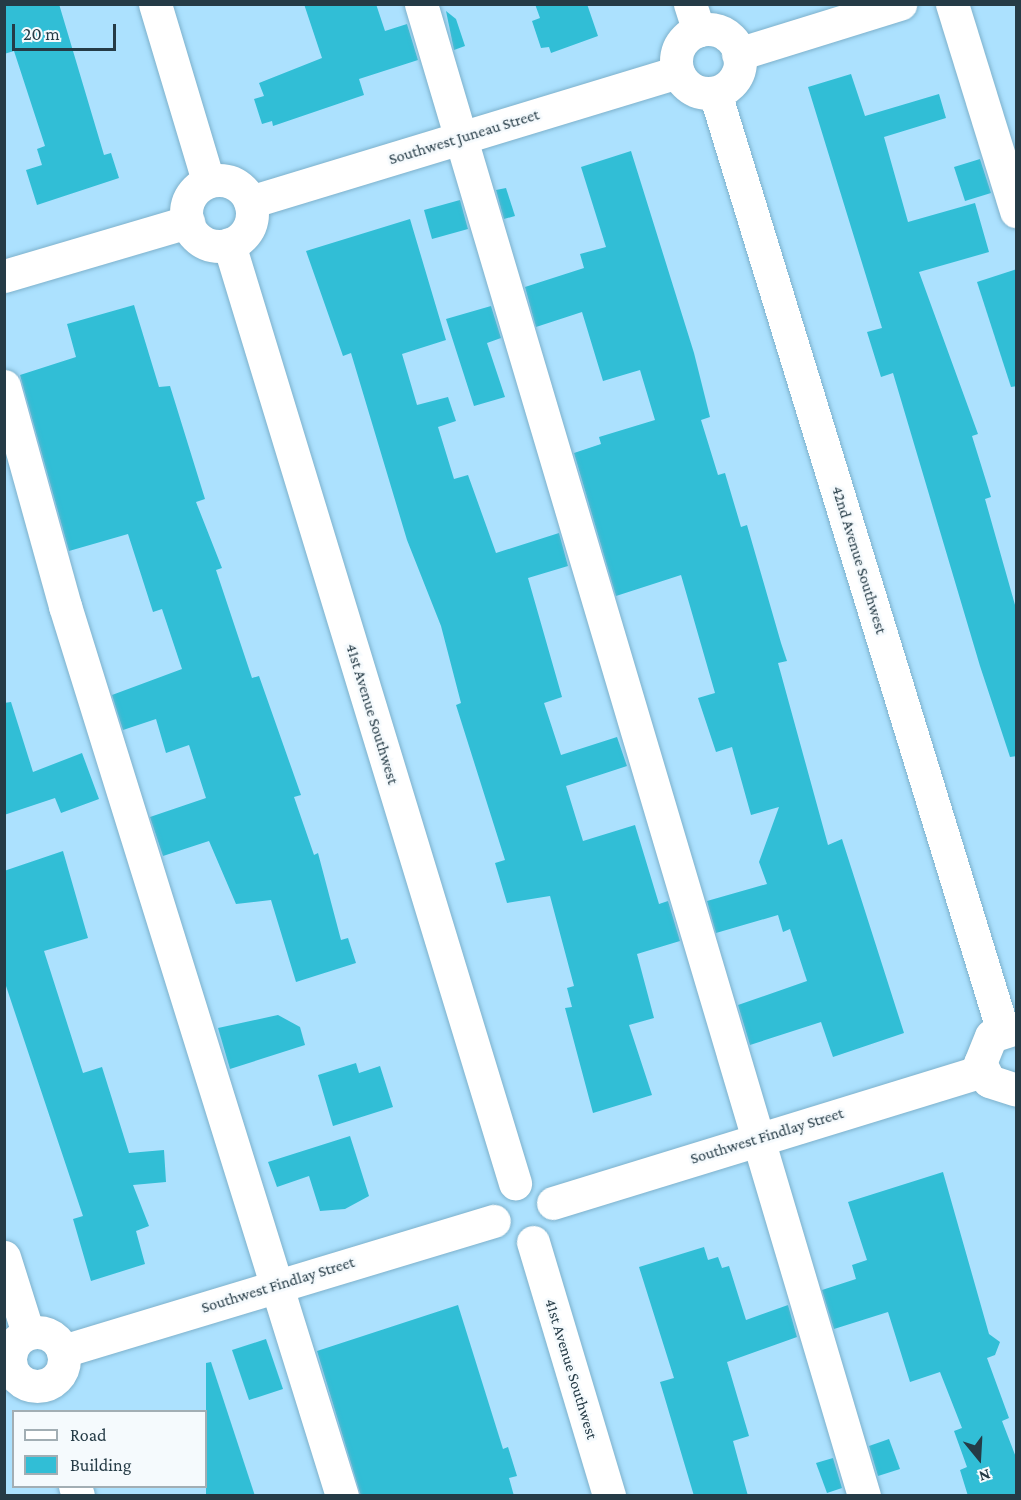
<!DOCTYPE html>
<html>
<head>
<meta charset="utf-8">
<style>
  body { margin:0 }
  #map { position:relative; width:1021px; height:1500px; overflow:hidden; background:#ace1fe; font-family:"Crimson Pro",serif }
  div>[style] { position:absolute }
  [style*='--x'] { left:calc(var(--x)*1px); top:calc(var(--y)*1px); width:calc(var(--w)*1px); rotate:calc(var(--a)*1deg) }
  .building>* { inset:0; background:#31bed6 }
  .roads { filter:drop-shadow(0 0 2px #7db1cc) drop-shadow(0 0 2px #7db1cc) }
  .minor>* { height:33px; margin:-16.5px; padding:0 16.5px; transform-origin:16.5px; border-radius:16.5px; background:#fff }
  .minor>.ring { margin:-16.5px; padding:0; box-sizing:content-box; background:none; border:33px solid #fff; border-radius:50% }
  span { translate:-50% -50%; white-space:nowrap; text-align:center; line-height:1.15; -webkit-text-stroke:5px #f5fafd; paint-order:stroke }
  .street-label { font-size:16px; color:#253b46 }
  .frame { position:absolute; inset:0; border:6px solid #253b46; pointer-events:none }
  .legend { position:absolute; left:12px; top:1410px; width:195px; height:78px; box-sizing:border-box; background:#f5fafd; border:2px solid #a2aeb4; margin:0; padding:8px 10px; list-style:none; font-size:18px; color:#253b46 }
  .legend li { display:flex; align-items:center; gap:12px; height:30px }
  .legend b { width:30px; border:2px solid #a2aeb4 }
  .north { position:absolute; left:949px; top:1428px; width:60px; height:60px; -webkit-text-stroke:4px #f5fafd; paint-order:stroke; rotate:162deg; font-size:16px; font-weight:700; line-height:24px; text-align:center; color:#253b46 }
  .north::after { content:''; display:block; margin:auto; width:21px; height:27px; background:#253b46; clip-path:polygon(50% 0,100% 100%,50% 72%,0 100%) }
  .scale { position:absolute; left:12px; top:24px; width:104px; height:27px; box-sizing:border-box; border:3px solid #253b46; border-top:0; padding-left:8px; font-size:18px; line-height:21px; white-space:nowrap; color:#253b46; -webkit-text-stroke:4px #f5fafd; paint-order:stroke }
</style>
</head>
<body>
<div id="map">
  <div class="building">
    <i style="clip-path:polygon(4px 4px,59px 4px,104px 155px,111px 153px,119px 178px,37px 205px,26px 170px,42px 165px,37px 149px,45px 146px,14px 51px,4px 54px)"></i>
    <i style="clip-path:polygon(304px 4px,376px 4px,385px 31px,407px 24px,418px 60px,359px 79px,364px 95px,273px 126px,272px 121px,262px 124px,254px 99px,264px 96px,259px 83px,322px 58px)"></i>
    <i style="clip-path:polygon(535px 4px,587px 4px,598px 36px,551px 53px,549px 47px,541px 48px,532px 21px,540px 18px)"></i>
    <i style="clip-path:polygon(446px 11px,456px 19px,465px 46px,454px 50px)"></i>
    <i style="clip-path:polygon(851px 74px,865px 116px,939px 94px,946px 118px,884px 137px,908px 222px,975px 203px,989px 252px,919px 272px,978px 434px,972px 436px,991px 497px,985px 499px,1017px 612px,1017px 756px,1010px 757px,980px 666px,893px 373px,881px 377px,867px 332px,882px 328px,808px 87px)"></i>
    <i style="clip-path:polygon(631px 151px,694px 353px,710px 417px,701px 420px,718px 475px,725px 473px,741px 527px,747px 525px,781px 643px,787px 661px,778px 663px,828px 845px,842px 839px,904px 1033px,833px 1057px,821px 1022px,750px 1045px,738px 1005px,807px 981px,790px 929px,783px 932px,778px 915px,716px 933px,707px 901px,767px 884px,759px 862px,779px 807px,751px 815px,732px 747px,716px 752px,698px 698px,715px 693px,681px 575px,616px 596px,574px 453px,601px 444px,599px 437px,655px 420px,640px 370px,603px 381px,582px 312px,536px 327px,525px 287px,584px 268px,580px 254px,606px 247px,581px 167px)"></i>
    <i style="clip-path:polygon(980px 159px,991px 193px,965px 201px,954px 167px)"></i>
    <i style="clip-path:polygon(506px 188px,515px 216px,504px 219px,496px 190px)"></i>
    <i style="clip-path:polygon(460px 200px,468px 229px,432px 239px,424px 210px)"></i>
    <i style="clip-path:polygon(410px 219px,446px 340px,402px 354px,417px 405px,448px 397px,456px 421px,438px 427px,454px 479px,468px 475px,496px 553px,559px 533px,568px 566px,528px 578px,562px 697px,544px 703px,561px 755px,617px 737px,627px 766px,566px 786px,583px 841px,635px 825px,659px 904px,668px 901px,680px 941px,637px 954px,654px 1018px,629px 1025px,652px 1095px,593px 1113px,565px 1008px,572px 1007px,567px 988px,574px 986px,550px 896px,507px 903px,495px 863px,505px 860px,456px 705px,461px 703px,441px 626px,407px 540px,351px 353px,343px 356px,306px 251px)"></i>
    <i style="clip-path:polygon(1017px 269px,1017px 386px,1011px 387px,977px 282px)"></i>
    <i style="clip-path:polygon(134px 305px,159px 387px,170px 386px,205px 499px,196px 502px,222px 568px,216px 570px,252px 678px,259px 676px,301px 795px,294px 797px,314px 855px,318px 853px,341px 940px,348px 938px,356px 963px,296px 982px,271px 900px,236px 904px,209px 841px,163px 856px,150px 817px,206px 798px,189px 745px,166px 753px,156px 719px,123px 730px,112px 695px,182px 669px,162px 609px,153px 612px,128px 534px,69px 551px,20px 375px,76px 357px,67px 324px)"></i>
    <i style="clip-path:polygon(491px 306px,501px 338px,487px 343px,505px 397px,474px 406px,446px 319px)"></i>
    <i style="clip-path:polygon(11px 702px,33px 772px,82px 753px,99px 799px,61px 813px,55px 798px,4px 815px,4px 703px)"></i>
    <i style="clip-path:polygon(63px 851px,88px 938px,44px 951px,83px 1073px,102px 1067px,129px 1153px,164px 1150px,166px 1182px,133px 1185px,149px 1226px,136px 1231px,145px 1264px,91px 1281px,73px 1219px,83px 1216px,4px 980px,4px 871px)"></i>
    <i style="clip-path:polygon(278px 1015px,300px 1027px,305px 1045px,230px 1069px,218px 1028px)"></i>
    <i style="clip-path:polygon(356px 1063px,359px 1073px,380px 1066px,393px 1107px,333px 1126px,318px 1075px)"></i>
    <i style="clip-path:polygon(350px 1136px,369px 1196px,345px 1209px,320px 1211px,309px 1176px,277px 1187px,268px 1162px)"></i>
    <i style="clip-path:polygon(943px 1172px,989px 1334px,1000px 1342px,995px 1355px,987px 1358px,1009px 1418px,1002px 1421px,1017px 1460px,1017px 1496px,968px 1496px,960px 1470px,967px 1467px,954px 1431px,962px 1428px,940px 1372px,910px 1382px,888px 1312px,834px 1329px,822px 1290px,856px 1279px,852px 1265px,867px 1260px,848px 1202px)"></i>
    <i style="clip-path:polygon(704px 1247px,708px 1260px,718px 1257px,722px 1268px,729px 1266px,746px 1320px,788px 1305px,797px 1337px,727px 1362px,749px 1436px,733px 1441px,748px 1496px,694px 1496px,660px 1382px,674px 1378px,639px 1267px)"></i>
    <i style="clip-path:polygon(458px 1305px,503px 1449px,508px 1447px,517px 1476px,509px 1478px,514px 1496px,361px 1496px,317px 1351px)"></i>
    <i style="clip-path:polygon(266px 1339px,283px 1389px,249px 1400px,232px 1350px)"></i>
    <i style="clip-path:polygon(211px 1362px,255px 1496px,206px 1496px,206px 1363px)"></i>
    <i style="clip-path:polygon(889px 1439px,900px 1469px,878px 1476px,869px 1446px)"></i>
    <i style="clip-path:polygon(833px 1458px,842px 1488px,827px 1493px,816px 1463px)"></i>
  </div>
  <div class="roads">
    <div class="minor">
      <i style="--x:155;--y:4;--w:185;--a:73.3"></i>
      <i style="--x:421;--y:4;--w:1556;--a:73.46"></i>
      <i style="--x:690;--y:4;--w:28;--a:72"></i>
      <i style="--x:952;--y:4;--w:217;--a:72.8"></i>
      <i class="ring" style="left:676px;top:29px;width:31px;height:31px"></i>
      <i style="--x:738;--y:54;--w:170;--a:-17.2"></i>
      <i style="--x:715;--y:93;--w:978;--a:72.94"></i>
      <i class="ring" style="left:186px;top:180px;width:33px;height:33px"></i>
      <i style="--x:250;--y:202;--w:447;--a:-16.9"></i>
      <i style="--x:229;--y:244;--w:982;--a:73.06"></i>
      <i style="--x:4;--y:276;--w:192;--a:-16.4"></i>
      <i style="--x:4;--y:386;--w:228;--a:74.5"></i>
      <i style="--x:65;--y:606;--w:932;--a:72.71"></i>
      <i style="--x:1016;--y:1028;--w:26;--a:162"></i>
      <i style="--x:991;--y:1036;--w:29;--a:112"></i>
      <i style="--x:980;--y:1063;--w:20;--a:63"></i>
      <i style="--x:989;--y:1081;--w:28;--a:18"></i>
      <i style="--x:553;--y:1203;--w:449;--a:-17.1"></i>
      <i style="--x:533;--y:1242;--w:265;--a:73.3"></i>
      <i style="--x:4;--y:1257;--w:80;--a:72.5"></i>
      <i class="ring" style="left:10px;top:1332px;width:21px;height:21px"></i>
      <i style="--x:63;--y:1351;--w:450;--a:-16.8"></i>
      <i style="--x:75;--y:1486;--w:10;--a:73"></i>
    </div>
  </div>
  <div class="street-label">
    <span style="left:464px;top:137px;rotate:-17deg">Southwest Juneau Street</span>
    <span style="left:859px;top:560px;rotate:73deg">42nd Avenue Southwest</span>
    <span style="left:372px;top:714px;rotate:73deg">41st Avenue Southwest</span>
    <span style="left:767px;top:1136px;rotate:-17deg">Southwest Findlay Street</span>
    <span style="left:278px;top:1285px;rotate:-17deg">Southwest Findlay Street</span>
    <span style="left:571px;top:1369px;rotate:73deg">41st Avenue Southwest</span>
  </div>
  <div class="frame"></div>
  <ul class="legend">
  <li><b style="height:8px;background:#fff"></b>Road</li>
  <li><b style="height:16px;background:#31bed6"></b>Building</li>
  </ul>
  <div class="north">N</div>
  <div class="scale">20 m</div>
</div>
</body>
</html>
